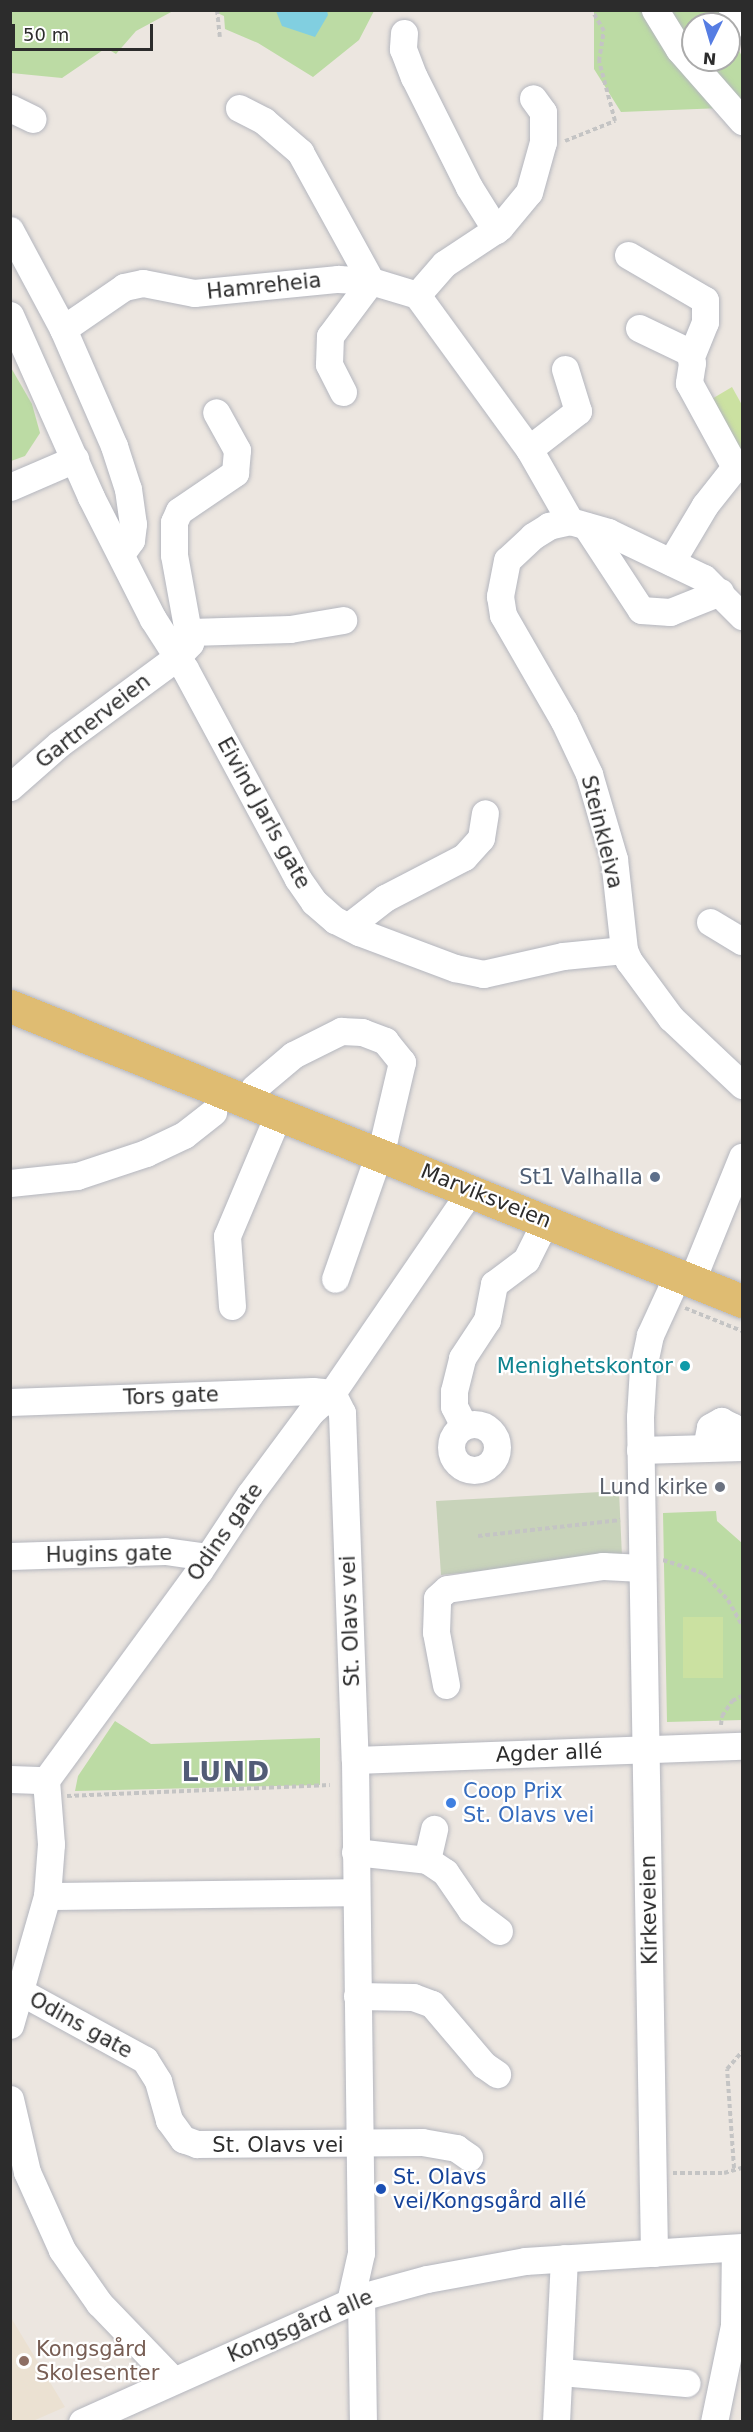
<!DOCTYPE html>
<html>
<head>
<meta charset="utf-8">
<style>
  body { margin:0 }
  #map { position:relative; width:753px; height:2432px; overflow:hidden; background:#ece6e0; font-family:"DejaVu Sans",sans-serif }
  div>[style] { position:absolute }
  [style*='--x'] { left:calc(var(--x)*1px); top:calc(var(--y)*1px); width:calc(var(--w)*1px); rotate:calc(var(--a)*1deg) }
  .education>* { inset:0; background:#ebe1d2 }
  .green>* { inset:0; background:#bcdba4 }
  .cemetery>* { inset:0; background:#c8d3ba }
  .pitch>* { inset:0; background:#cbe1a1 }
  .water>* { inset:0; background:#81cfe0 }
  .path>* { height:4px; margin-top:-2px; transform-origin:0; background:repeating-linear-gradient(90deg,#c4c4c4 0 4.5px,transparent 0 7.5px) }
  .roads { filter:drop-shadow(0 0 2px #b4b6be) drop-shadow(0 0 2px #b4b6be) }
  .minor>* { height:27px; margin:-13.5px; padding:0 13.5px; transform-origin:13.5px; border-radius:13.5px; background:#fff }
  .minor>.ring { margin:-13.5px; padding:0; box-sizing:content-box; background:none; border:27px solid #fff; border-radius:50% }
  .major>* { height:33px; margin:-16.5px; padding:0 16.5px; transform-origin:16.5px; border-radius:16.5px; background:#dfbc72 }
  .dots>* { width:16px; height:16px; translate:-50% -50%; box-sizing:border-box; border:3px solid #fff; border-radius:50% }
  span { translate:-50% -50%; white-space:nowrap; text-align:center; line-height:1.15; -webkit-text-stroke:4.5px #fff; paint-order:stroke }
  .street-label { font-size:21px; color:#2c2c2c }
  .service-label { font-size:21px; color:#4e5e75 }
  .right { translate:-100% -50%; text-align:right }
  .culture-label { font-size:21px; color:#0d838f }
  .worship-label { font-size:21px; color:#5b616d }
  .shop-label { font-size:21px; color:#366cbe }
  .left { translate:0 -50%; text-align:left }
  .transit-label { font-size:21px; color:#164399 }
  .education-label { font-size:21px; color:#785e54 }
  .district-label { font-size:27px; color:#525c77; font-weight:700; letter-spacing:1.5px }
  .frame { position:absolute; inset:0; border:12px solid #2c2c2c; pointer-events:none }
  .north { position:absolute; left:681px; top:12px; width:60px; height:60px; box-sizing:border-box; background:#fff; border:2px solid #ababab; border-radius:50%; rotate:185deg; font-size:16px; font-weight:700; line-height:24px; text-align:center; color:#2c2c2c }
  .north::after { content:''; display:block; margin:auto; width:21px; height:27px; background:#567de3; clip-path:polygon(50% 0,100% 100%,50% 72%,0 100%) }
  .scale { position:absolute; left:12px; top:24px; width:141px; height:27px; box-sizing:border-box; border:3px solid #2c2c2c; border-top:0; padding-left:8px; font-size:18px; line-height:21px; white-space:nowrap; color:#2c2c2c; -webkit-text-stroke:4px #fff; paint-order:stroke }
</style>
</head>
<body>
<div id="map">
  <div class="education">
    <i style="clip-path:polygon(10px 2316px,65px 2407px,33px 2421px,11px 2421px)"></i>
  </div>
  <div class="green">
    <i style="clip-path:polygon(594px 10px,722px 11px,728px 24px,693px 24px,693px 60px,729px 60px,729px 27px,742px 57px,742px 132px,722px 108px,621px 112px,594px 69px)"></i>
    <i style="clip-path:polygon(10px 11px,11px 10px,173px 11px,136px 31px,116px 54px,106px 48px,62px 78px,11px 73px)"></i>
    <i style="clip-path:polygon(213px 11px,374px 11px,359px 40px,313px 77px,258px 43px,225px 29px,224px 16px)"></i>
    <i style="clip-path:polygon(10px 366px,32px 404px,40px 433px,25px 456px,11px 461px)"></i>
    <i style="clip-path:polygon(716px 1511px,717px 1521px,742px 1543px,742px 1720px,667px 1722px,663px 1513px)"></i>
    <i style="clip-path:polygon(115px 1721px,151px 1744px,320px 1738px,320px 1785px,75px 1791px,78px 1776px)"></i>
  </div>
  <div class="cemetery">
    <i style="clip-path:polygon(619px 1491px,622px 1556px,441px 1575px,436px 1501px)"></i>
  </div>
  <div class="pitch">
    <i style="clip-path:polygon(732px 387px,742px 405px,742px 447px,734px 452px,705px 403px)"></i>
    <i style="clip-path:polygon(683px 1617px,723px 1617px,723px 1678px,683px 1678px)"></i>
  </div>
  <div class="water">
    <i style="clip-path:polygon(276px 11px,327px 11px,328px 15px,315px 37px,282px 26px)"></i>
  </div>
  <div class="path">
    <i style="--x:217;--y:10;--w:27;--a:84"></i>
    <i style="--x:565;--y:141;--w:54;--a:-21.8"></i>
    <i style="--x:615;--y:121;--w:62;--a:-104.9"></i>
    <i style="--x:599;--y:61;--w:30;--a:-81"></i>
    <i style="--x:604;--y:31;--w:24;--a:-120"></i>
    <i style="--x:685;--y:1308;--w:61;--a:22"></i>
    <i style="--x:478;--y:1536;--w:143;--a:-6.4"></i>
    <i style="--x:663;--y:1560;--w:42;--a:18"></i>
    <i style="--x:703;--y:1573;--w:37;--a:47"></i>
    <i style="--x:728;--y:1600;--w:29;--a:61"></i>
    <i style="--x:721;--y:1725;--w:9;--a:-84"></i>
    <i style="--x:722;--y:1716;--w:18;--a:-56"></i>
    <i style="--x:732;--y:1701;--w:11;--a:-27"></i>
    <i style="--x:67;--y:1796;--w:263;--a:-2.4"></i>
    <i style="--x:734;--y:2168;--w:99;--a:-94"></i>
    <i style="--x:727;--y:2069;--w:23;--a:-49"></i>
    <i style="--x:673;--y:2173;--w:51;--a:0"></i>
    <i style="--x:724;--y:2173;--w:19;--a:-16"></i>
  </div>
  <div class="roads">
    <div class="minor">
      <i style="--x:655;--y:10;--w:46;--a:58.4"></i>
      <i style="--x:679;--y:49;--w:96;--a:48.8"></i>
      <i style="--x:732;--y:10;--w:16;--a:52"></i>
      <i style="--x:404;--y:33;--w:16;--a:94"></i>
      <i style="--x:403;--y:49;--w:30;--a:69"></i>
      <i style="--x:414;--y:77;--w:123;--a:63.4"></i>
      <i style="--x:469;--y:187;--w:51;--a:57.9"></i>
      <i style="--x:10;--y:108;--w:25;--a:26"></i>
      <i style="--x:239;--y:108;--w:28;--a:27"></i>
      <i style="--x:264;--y:121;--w:48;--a:40.7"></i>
      <i style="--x:300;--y:152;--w:147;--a:61.2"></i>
      <i style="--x:10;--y:230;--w:112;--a:61.8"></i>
      <i style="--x:63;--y:329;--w:128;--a:66.4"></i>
      <i style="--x:114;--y:446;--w:45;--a:72"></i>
      <i style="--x:128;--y:489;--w:35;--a:82"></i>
      <i style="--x:133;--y:524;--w:16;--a:97"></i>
      <i style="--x:131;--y:540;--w:17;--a:126"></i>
      <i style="--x:628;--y:255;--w:89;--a:30.3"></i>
      <i style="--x:705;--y:300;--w:22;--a:90"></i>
      <i style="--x:705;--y:322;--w:37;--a:112"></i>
      <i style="--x:417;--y:295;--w:41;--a:-48.9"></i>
      <i style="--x:444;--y:264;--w:67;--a:-33.5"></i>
      <i style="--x:500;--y:227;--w:45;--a:-50.4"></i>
      <i style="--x:529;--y:192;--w:52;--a:-74.4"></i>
      <i style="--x:543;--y:142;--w:30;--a:-90"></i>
      <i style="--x:543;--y:112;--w:17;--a:-126"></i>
      <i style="--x:10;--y:315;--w:199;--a:66"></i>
      <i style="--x:91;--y:497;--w:137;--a:63.1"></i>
      <i style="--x:153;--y:619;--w:59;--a:57.4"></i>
      <i style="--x:185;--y:669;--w:238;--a:61.7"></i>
      <i style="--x:298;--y:879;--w:28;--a:55"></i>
      <i style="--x:314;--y:902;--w:28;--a:41"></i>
      <i style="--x:335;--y:920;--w:27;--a:27"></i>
      <i style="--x:359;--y:932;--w:103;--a:20.6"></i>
      <i style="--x:455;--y:968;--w:29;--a:12"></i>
      <i style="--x:483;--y:974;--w:82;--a:-12.7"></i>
      <i style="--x:563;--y:956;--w:61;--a:-5.6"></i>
      <i style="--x:639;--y:328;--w:55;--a:25.6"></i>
      <i style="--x:689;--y:352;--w:11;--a:75"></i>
      <i style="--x:692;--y:363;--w:20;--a:99"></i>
      <i style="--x:689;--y:383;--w:96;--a:61.3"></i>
      <i style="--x:63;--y:329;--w:74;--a:-34.5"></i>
      <i style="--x:124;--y:287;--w:19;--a:-12"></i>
      <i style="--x:143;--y:283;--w:52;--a:11.1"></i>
      <i style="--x:194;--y:293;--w:145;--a:-5.6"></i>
      <i style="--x:338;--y:279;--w:33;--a:3"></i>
      <i style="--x:371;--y:281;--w:48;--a:16.9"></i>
      <i style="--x:417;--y:295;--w:190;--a:54"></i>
      <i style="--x:529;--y:449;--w:83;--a:60.3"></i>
      <i style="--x:570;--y:521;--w:40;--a:16"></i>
      <i style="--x:608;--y:532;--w:106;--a:25.6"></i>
      <i style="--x:704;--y:578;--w:54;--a:45"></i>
      <i style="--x:343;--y:392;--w:31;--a:-117"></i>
      <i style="--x:329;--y:364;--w:28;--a:-88"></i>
      <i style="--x:330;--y:336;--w:69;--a:-53.3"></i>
      <i style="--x:529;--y:449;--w:62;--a:-37.8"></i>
      <i style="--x:578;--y:411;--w:44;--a:-107.2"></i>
      <i style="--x:10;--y:487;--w:71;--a:-23.3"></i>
      <i style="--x:570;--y:521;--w:22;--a:167"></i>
      <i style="--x:549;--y:526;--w:19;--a:148"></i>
      <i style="--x:533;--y:536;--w:35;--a:137"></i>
      <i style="--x:507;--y:560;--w:37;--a:101"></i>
      <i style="--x:500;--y:596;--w:19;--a:81"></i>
      <i style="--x:503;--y:615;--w:122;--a:60.1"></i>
      <i style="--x:564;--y:721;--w:59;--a:64.7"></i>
      <i style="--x:589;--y:774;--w:89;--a:73.6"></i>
      <i style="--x:614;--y:859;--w:92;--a:83.7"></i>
      <i style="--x:624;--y:950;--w:12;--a:66"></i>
      <i style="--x:629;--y:961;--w:71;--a:53.6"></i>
      <i style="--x:671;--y:1018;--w:98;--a:43.3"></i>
      <i style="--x:586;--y:526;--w:100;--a:56.8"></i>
      <i style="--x:641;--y:610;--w:29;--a:4"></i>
      <i style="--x:670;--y:612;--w:54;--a:-21.8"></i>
      <i style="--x:671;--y:562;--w:66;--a:-59.2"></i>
      <i style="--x:705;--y:505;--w:48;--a:-51.7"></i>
      <i style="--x:735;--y:467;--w:7;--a:-16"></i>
      <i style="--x:190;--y:632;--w:100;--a:-1.7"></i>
      <i style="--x:290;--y:629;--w:54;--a:-9.6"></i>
      <i style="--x:10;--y:787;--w:65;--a:-41.3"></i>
      <i style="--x:59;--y:744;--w:147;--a:-36.4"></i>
      <i style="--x:177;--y:657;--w:19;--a:-47"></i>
      <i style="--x:190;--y:643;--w:89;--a:-100.3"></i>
      <i style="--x:174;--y:555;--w:33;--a:-90"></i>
      <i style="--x:174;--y:522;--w:12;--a:-66"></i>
      <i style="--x:179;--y:511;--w:68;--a:-34.2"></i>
      <i style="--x:235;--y:473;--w:23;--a:-85"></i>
      <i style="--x:237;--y:450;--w:43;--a:-118.9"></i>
      <i style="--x:710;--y:922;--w:37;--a:31"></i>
      <i style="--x:349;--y:926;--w:46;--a:-37.9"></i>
      <i style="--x:385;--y:898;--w:89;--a:-27.4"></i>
      <i style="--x:464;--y:857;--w:25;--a:-48"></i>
      <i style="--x:481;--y:838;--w:25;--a:-81"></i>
      <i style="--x:254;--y:1088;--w:51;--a:-40.2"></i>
      <i style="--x:293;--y:1055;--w:54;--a:-26.6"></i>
      <i style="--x:341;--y:1031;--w:21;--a:3"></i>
      <i style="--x:362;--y:1032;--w:25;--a:21"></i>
      <i style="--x:385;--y:1041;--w:27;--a:51"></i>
      <i style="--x:402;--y:1062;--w:79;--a:103.2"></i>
      <i style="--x:384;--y:1139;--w:148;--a:109.3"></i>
      <i style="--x:10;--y:1183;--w:67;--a:-6"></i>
      <i style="--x:77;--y:1176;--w:73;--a:-18.4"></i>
      <i style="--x:146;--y:1153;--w:42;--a:-25.3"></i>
      <i style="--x:184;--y:1135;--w:37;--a:-38"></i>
      <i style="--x:692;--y:1280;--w:133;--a:-67.9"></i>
      <i style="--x:232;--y:1306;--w:70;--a:-94.1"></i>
      <i style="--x:227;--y:1236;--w:134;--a:-67.1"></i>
      <i style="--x:10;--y:1402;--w:303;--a:-2.1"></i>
      <i style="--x:313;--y:1391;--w:19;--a:6"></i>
      <i style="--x:332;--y:1393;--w:22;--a:63"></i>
      <i style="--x:342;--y:1413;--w:347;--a:87.9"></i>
      <i style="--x:355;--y:1760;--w:493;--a:89.3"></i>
      <i style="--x:361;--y:2253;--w:50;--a:102.7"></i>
      <i class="ring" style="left:451px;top:1424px;width:19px;height:19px"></i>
      <i style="--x:464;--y:1426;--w:22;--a:-117"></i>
      <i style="--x:454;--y:1406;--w:15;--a:-90"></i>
      <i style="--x:454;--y:1391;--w:34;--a:-76"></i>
      <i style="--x:462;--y:1358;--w:45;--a:-56.7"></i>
      <i style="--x:487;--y:1320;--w:37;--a:-79"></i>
      <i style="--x:494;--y:1284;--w:40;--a:-37"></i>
      <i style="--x:526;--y:1260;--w:45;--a:-63.4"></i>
      <i style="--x:706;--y:1448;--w:21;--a:-79"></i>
      <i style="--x:710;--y:1427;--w:13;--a:-29"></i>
      <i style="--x:721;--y:1421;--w:13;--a:27"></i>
      <i style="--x:733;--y:1427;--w:20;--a:87"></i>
      <i style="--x:640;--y:1450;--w:102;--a:-1.7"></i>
      <i style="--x:10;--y:1556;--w:155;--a:-1.8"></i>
      <i style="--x:165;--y:1551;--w:42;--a:8.1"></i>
      <i style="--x:446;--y:1685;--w:54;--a:-100.7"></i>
      <i style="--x:436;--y:1632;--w:34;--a:-88"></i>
      <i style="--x:437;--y:1598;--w:13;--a:-42"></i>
      <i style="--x:447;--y:1589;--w:158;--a:-8.4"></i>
      <i style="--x:603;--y:1566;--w:39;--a:3"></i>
      <i style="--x:355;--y:1760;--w:387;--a:-2.1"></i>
      <i style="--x:10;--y:1779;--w:36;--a:2"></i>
      <i style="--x:355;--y:1852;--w:72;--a:6.3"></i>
      <i style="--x:427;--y:1860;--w:22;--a:34"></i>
      <i style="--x:445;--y:1872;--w:46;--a:55.6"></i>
      <i style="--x:471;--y:1910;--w:35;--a:37"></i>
      <i style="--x:427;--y:1860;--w:32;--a:-77"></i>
      <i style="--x:47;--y:1896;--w:308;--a:-0.7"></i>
      <i style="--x:21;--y:1992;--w:141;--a:28.7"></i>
      <i style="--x:145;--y:2060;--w:25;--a:58"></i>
      <i style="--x:158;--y:2081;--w:41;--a:74.2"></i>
      <i style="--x:169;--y:2120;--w:24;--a:54"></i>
      <i style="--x:183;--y:2139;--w:15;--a:20"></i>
      <i style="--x:197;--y:2144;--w:225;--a:-0.5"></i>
      <i style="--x:422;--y:2142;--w:35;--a:10"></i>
      <i style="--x:456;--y:2148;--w:16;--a:35"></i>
      <i style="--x:357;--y:1996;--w:56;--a:1"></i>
      <i style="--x:413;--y:1997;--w:20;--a:20"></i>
      <i style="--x:432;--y:2004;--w:80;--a:49.6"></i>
      <i style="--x:484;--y:2065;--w:16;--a:35"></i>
      <i style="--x:10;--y:2025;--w:134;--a:-74"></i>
      <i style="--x:47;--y:1896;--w:52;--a:-85.6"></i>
      <i style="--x:51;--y:1844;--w:64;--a:-94.5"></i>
      <i style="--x:46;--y:1780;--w:259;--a:-53.8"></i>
      <i style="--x:199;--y:1571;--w:92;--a:-56.5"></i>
      <i style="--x:250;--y:1494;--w:102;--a:-53.4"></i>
      <i style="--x:311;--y:1412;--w:28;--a:-42"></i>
      <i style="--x:332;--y:1393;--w:246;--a:-55.6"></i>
      <i style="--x:10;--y:2099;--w:75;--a:76.9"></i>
      <i style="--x:27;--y:2172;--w:85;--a:65.8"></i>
      <i style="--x:62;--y:2250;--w:65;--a:55.1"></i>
      <i style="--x:99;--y:2303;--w:107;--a:46.1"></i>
      <i style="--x:654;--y:2253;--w:836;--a:-90.96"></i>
      <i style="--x:640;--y:1417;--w:49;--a:-86.5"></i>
      <i style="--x:643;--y:1368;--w:34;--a:-78"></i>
      <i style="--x:650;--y:1335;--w:67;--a:-65.3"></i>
      <i style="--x:361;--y:2297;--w:125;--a:89.1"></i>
      <i style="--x:560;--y:2372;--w:127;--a:5"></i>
      <i style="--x:82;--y:2422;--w:306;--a:-24.1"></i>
      <i style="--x:361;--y:2297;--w:68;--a:-15.3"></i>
      <i style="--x:427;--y:2279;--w:100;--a:-10.4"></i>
      <i style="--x:525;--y:2261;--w:217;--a:-3.7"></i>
      <i style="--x:556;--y:2422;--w:164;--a:-87.2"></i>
      <i style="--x:714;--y:2422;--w:99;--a:-78.3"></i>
      <i style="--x:734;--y:2325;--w:77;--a:-89.3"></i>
    </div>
    <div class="major">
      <i style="--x:10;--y:1006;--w:789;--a:21.95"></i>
    </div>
  </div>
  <div class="dots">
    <i style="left:655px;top:1177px;background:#5c6f8a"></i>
    <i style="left:685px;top:1366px;background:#0f9aa8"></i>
    <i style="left:720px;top:1487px;background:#6b7280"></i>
    <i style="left:451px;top:1803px;background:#3f7fe0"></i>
    <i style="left:381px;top:2189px;background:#1a4fb4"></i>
    <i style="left:24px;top:2361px;background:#8d6e63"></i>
  </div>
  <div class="street-label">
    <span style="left:264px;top:286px;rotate:-6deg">Hamreheia</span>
    <span style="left:93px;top:721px;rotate:-38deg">Gartnerveien</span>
    <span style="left:264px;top:813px;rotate:61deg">Eivind Jarls gate</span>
    <span style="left:602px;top:832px;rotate:76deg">Steinkleiva</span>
    <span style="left:486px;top:1196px;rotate:22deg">Marviksveien</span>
    <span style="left:171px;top:1396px;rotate:-2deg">Tors gate</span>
    <span style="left:225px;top:1532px;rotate:-55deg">Odins gate</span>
    <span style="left:109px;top:1554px;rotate:-1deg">Hugins gate</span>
    <span style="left:350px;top:1621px;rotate:-92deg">St. Olavs vei</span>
    <span style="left:549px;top:1753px;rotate:-2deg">Agder allé</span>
    <span style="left:649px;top:1910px;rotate:-91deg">Kirkeveien</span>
    <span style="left:81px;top:2025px;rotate:29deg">Odins gate</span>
    <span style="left:278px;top:2145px">St. Olavs vei</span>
    <span style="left:300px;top:2326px;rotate:-23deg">Kongsgård alle</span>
  </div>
  <div class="service-label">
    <span class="right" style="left:643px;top:1177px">St1 Valhalla</span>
  </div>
  <div class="culture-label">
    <span class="right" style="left:673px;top:1366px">Menighetskontor</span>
  </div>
  <div class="worship-label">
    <span class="right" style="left:708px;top:1487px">Lund kirke</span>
  </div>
  <div class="shop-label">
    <span class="left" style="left:463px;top:1803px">Coop Prix<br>St. Olavs vei</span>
  </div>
  <div class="transit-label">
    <span class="left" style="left:393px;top:2189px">St. Olavs<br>vei/Kongsgård allé</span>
  </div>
  <div class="education-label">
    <span class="left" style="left:36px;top:2361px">Kongsgård<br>Skolesenter</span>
  </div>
  <div class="district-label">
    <span style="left:226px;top:1772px">LUND</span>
  </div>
  <div class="frame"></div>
  <div class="north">N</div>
  <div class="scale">50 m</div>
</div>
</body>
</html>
